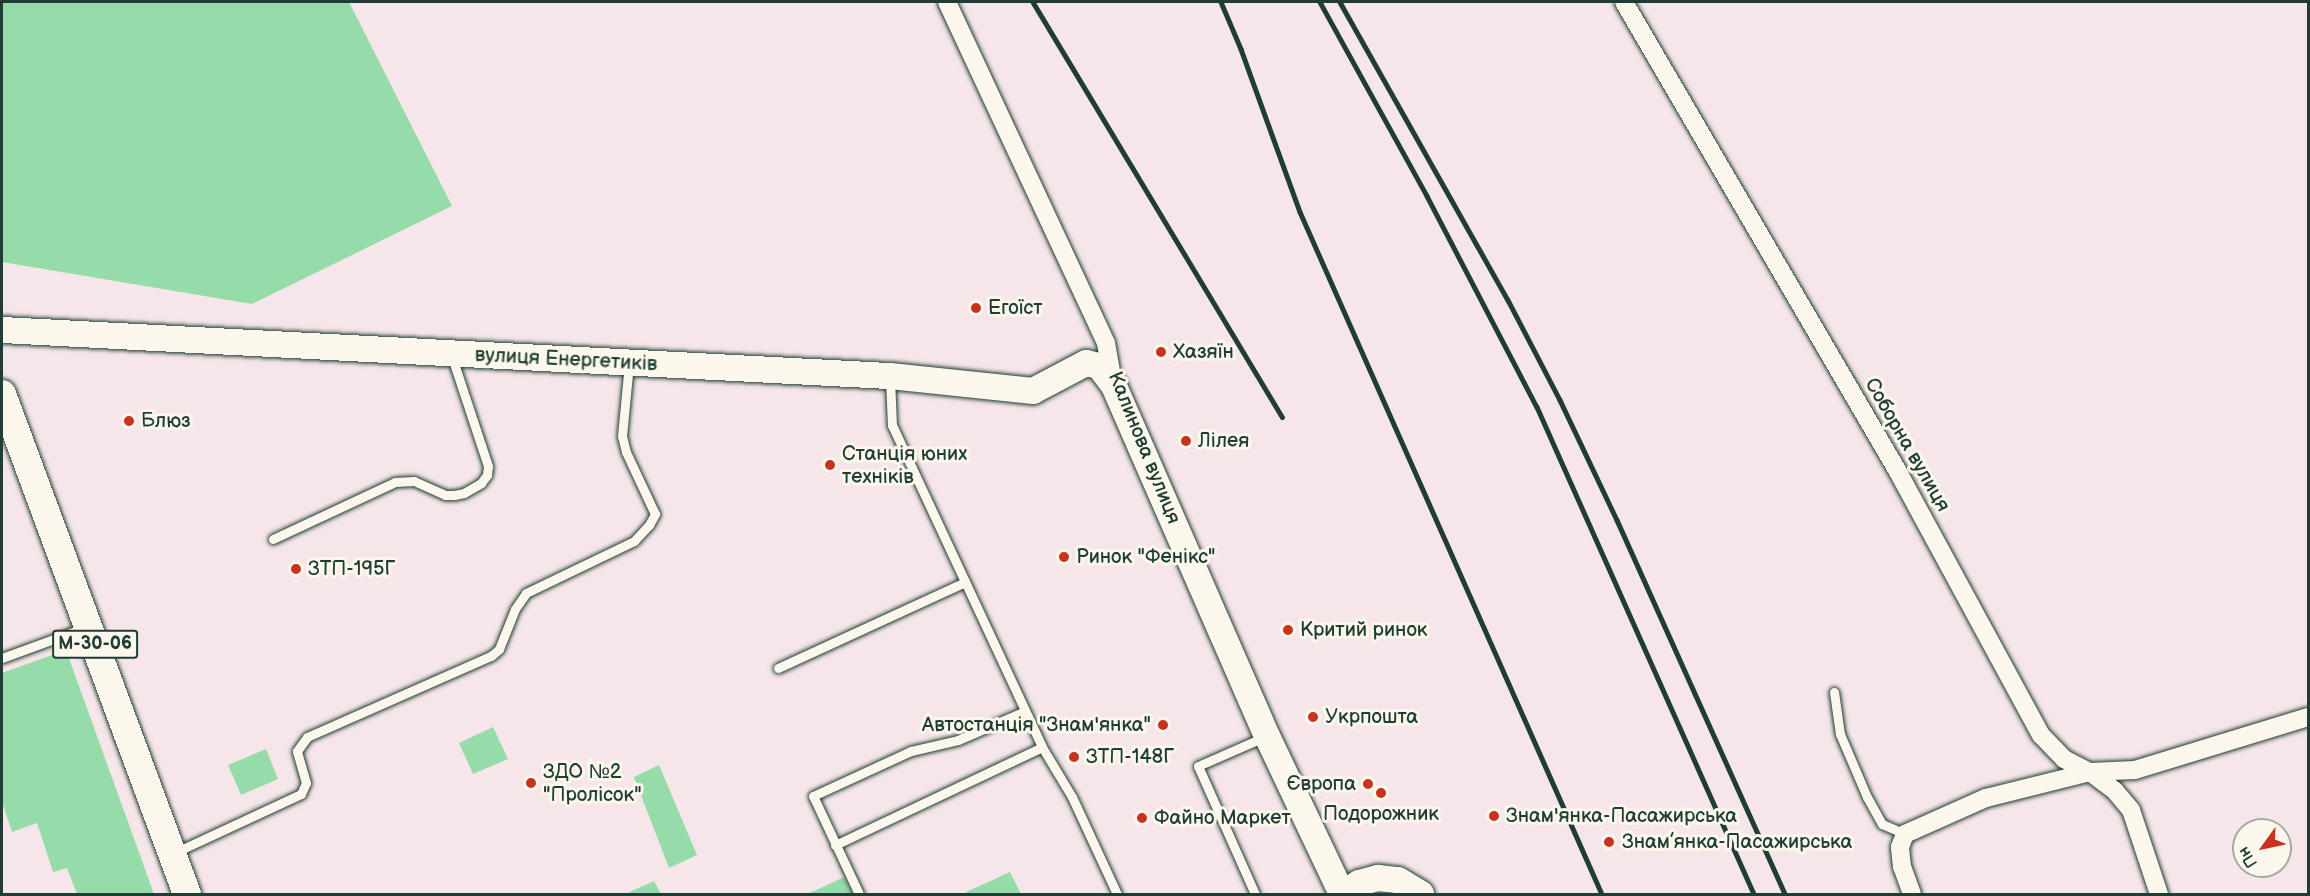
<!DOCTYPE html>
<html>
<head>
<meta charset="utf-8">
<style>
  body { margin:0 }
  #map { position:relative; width:2310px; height:896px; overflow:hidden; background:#f6e6e9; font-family:"Balsamiq Sans",sans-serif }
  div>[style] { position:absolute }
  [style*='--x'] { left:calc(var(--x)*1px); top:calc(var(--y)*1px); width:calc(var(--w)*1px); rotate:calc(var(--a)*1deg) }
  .green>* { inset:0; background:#96dca9 }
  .roads { filter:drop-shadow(0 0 2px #1f3d34) drop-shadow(0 0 2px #1f3d34) }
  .lane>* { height:9px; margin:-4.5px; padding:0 4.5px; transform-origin:4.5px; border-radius:4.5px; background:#fbf7ec }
  .street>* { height:18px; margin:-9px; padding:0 9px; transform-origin:9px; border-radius:9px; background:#fbf7ec }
  .secondary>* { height:26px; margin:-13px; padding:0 13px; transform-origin:13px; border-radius:13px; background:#fbf7ec }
  .primary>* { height:28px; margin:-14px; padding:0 14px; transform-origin:14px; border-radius:14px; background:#fbf7ec }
  .rail>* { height:4.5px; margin:-2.25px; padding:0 2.25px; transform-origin:2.25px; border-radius:2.25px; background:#1f3d34 }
  .dots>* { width:16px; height:16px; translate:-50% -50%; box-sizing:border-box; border:3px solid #fbf7ec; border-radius:50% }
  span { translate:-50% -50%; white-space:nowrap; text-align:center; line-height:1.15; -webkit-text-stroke:6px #fbf7ec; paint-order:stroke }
  .shield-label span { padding:2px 4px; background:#fbf7ec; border:2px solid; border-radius:4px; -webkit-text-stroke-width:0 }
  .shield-label { font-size:18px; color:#1f3d34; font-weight:700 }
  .poi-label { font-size:20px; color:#1f3d34 }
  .left { translate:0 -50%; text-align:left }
  .right { translate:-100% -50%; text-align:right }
  .street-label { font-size:20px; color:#1f3d34 }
  .frame { position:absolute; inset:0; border:3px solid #1f3d34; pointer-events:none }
  .north { position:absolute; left:2232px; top:818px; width:60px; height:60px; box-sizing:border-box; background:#fbf7ec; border:2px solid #a3ada2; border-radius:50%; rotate:237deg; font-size:16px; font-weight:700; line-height:24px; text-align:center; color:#1f3d34 }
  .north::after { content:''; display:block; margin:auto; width:21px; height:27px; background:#c8321e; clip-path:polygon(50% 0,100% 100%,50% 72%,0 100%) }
</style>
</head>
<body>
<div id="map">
  <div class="green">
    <i style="clip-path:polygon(2px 2px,349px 2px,452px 206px,252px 304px,2px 262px)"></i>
    <i style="clip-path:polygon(66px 650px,154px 894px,77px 894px,67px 868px,53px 872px,37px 823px,12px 832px,2px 802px,2px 673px)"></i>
    <i style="clip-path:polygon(493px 727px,508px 759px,473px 774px,459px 743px)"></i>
    <i style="clip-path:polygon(266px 749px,278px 779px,241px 795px,228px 765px)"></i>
    <i style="clip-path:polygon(659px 765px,697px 855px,669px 868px,634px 777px)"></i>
    <i style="clip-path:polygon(1010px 872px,1021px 894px,962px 894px)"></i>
    <i style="clip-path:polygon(844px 877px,853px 894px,810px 894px,810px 893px)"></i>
    <i style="clip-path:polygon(654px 881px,661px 894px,625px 894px)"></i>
  </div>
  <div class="roads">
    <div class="lane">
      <i style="--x:890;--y:378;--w:47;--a:87.6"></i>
      <i style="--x:892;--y:425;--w:355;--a:65"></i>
      <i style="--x:1042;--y:747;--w:58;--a:59"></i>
      <i style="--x:1072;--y:797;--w:107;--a:65.1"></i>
      <i style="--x:273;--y:539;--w:135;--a:-25"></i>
      <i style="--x:395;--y:482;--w:19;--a:-3"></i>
      <i style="--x:414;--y:481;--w:34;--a:24"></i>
      <i style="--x:445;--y:495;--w:9;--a:0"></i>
      <i style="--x:454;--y:495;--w:10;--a:-11"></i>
      <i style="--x:464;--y:493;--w:20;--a:-30"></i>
      <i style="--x:481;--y:483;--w:10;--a:-53"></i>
      <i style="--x:487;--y:475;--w:9;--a:-84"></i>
      <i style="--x:488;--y:466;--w:115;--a:-108.3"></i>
      <i style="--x:2;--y:658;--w:87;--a:-20.1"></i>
      <i style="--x:778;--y:668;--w:206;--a:-24.7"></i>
      <i style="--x:1834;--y:692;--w:42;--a:81.9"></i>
      <i style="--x:1840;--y:734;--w:69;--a:66.8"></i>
      <i style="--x:1867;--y:797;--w:31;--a:61"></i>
      <i style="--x:1882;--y:824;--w:25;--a:23"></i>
      <i style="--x:835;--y:845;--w:229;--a:-25.3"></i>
      <i style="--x:176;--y:852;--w:138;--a:-24.9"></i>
      <i style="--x:301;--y:794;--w:12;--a:-66"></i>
      <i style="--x:306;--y:783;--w:33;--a:-106"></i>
      <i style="--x:297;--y:751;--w:17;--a:-54"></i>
      <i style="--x:307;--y:737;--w:201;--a:-23.8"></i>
      <i style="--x:491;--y:656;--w:11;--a:-41"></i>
      <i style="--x:499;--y:649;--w:43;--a:-68.2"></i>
      <i style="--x:515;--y:609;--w:19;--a:-55"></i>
      <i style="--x:526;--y:593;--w:120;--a:-25.7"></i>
      <i style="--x:634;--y:541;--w:22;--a:-47"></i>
      <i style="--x:649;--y:525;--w:13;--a:-61"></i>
      <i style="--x:655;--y:514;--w:68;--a:-115.1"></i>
      <i style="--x:626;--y:452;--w:16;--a:-104"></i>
      <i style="--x:622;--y:436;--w:73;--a:-84.5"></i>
      <i style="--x:859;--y:894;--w:108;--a:-115.1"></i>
      <i style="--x:813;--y:796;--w:108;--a:-24.7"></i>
      <i style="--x:911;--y:751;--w:48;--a:-13.2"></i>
      <i style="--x:958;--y:740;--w:73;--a:-23.4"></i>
      <i style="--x:1255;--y:894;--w:140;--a:-114"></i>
      <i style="--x:1198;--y:766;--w:72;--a:-23.7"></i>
    </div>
    <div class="street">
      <i style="--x:947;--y:2;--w:376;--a:65"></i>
      <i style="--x:1106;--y:343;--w:39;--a:80"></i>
      <i style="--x:1624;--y:2;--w:542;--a:59.74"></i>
      <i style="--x:1897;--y:470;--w:302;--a:61.5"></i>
      <i style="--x:2041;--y:735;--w:33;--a:46"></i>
      <i style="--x:2064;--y:759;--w:29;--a:27"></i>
      <i style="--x:2090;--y:772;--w:31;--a:37"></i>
      <i style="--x:2115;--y:791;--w:25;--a:50"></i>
      <i style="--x:2131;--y:810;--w:89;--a:71.6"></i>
      <i style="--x:1912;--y:894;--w:29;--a:-110"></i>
      <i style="--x:1902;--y:867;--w:20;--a:-96"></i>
      <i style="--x:1900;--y:847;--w:14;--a:-69"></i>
      <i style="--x:1905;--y:834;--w:89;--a:-24"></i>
      <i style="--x:1986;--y:798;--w:107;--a:-14"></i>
      <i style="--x:2090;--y:772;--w:45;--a:-2.5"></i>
      <i style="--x:2135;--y:770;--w:181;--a:-17"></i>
    </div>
    <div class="secondary">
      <i style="--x:2;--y:330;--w:889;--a:2.97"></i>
      <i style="--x:890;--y:376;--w:144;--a:6"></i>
      <i style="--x:1033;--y:391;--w:60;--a:-27.8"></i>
      <i style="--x:1086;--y:363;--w:13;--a:13"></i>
      <i style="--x:1099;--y:366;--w:25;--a:53"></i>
      <i style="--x:1114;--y:386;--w:382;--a:66.4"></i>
      <i style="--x:1267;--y:736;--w:175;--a:64.6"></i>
      <i style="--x:1342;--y:894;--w:20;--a:-33"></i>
      <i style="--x:1359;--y:883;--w:20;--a:-15"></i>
      <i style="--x:1378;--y:878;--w:20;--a:6"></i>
      <i style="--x:1398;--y:880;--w:27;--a:31"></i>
    </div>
    <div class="primary">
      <i style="--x:2;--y:394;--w:533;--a:69.7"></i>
    </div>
  </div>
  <div class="rail">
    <i style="--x:1033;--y:2;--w:484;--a:59"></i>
    <i style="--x:1221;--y:2;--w:51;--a:66.9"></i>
    <i style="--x:1241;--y:49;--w:173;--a:70.1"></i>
    <i style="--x:1300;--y:212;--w:746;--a:66.12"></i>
    <i style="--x:1320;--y:2;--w:222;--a:61.1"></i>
    <i style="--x:1427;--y:196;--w:238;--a:62.5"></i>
    <i style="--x:1537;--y:407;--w:533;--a:65.98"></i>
    <i style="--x:1340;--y:2;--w:342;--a:60.6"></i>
    <i style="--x:1508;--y:300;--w:113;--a:62.5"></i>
    <i style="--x:1560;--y:400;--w:133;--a:64.6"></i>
    <i style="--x:1617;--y:520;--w:410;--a:65.8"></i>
  </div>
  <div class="dots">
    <i style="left:976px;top:308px;background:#c8321e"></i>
    <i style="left:1161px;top:352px;background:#c8321e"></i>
    <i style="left:129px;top:421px;background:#c8321e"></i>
    <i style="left:1186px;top:441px;background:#c8321e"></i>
    <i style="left:830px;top:465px;background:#c8321e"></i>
    <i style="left:1064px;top:557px;background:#c8321e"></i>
    <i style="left:296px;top:569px;background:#c8321e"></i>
    <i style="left:1288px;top:630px;background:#c8321e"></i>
    <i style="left:1313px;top:717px;background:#c8321e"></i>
    <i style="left:1163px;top:725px;background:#c8321e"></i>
    <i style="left:1074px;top:757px;background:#c8321e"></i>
    <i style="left:531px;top:783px;background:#c8321e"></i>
    <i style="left:1368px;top:784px;background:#c8321e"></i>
    <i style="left:1381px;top:793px;background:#c8321e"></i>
    <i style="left:1494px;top:816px;background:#c8321e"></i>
    <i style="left:1142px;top:818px;background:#c8321e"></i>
    <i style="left:1609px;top:842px;background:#c8321e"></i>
  </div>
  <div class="shield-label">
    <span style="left:95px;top:644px">М-30-06</span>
  </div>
  <div class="poi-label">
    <span class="left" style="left:988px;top:308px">Егоїст</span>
    <span class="left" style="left:1173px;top:352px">Хазяїн</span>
    <span class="left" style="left:141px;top:421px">Блюз</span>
    <span class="left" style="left:1198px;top:441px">Лілея</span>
    <span class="left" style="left:842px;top:466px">Станція юних<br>техніків</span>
    <span class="left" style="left:1076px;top:557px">Ринок "Фенікс"</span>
    <span class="left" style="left:308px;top:569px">ЗТП-195Г</span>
    <span class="left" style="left:1300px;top:630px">Критий ринок</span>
    <span class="left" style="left:1325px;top:717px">Укрпошта</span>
    <span class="right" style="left:1151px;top:725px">Автостанція "Знам'янка"</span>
    <span class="left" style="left:1086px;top:757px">ЗТП-148Г</span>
    <span class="left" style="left:543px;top:784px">ЗДО №2<br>"Пролісок"</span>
    <span class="right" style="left:1356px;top:784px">Європа</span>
    <span style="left:1381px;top:814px">Подорожник</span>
    <span class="left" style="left:1506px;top:816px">Знам'янка-Пасажирська</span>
    <span class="left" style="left:1154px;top:818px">Файно Маркет</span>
    <span class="left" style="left:1622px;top:842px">Знам’янка-Пасажирська</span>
  </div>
  <div class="street-label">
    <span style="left:566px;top:360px;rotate:3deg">вулиця Енергетиків</span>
    <span style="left:1907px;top:445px;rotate:60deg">Соборна вулиця</span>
    <span style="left:1144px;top:448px;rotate:68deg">Калинова вулиця</span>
  </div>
  <div class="frame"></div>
  <div class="north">Пн</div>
</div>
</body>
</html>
